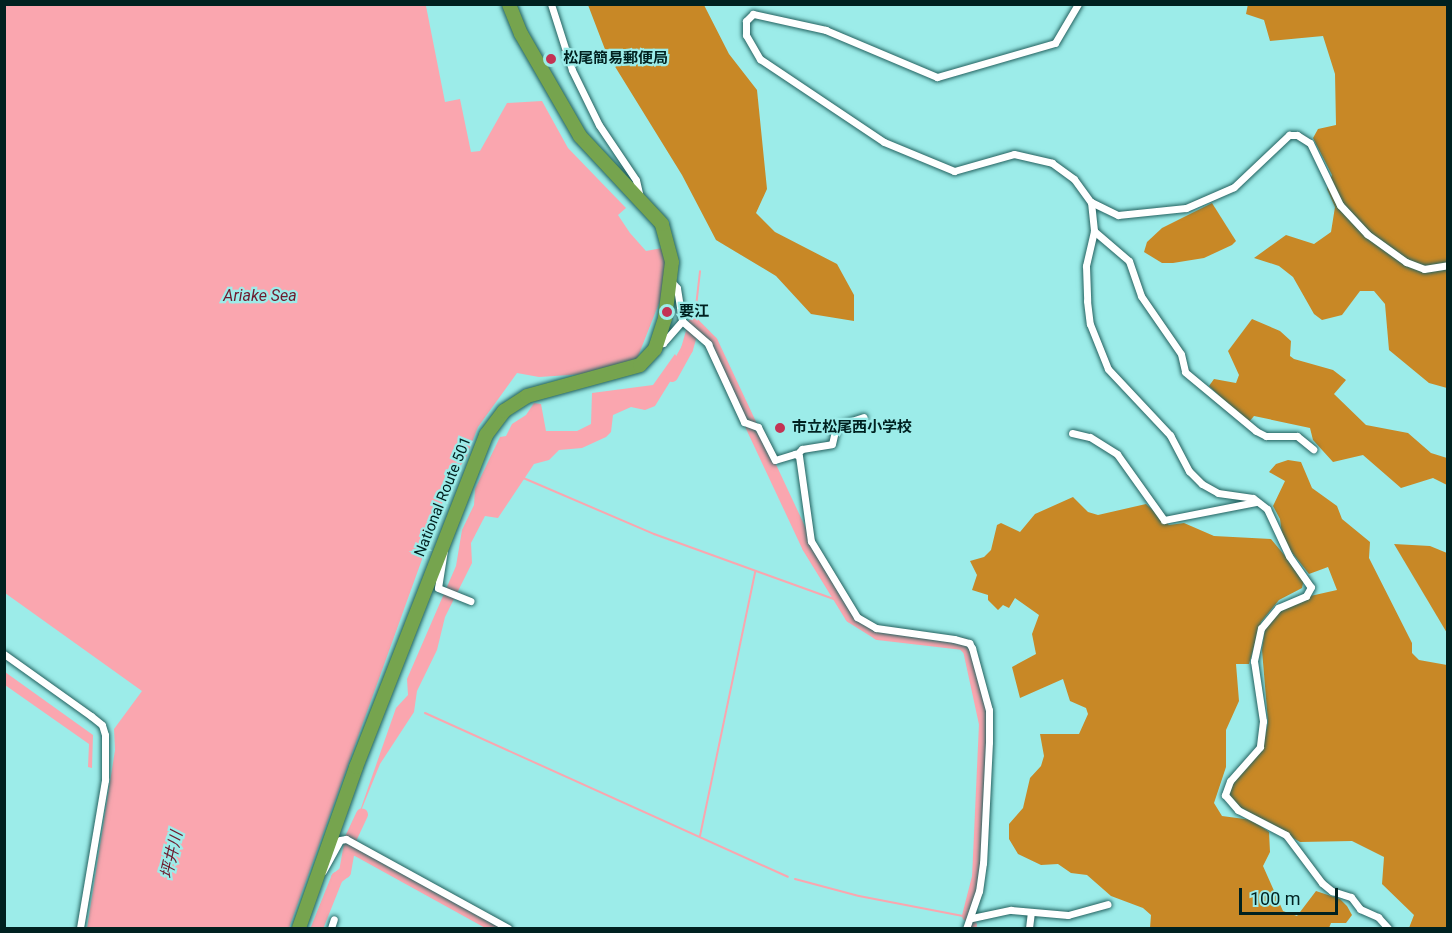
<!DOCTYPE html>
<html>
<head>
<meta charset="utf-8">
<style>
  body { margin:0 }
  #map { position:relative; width:1452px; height:933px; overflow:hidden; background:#9cece9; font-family:Roboto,"Noto Sans JP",sans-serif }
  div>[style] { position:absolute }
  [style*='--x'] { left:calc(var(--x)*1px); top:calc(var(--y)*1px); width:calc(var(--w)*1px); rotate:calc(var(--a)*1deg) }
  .forest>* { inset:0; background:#c88826 }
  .water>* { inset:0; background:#faa6af }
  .stream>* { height:2px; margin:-1px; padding:0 1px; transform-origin:1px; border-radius:1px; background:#faa6af }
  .river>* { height:12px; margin:-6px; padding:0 6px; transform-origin:6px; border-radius:6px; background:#faa6af }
  .roads { filter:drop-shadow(0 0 2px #23615f) drop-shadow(0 0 2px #23615f) }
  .street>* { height:7px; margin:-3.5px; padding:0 3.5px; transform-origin:3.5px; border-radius:3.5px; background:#fff }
  .highway>* { height:14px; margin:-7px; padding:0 7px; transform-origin:7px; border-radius:7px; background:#76a44e }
  .dots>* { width:16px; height:16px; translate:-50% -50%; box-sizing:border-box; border:3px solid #9cece9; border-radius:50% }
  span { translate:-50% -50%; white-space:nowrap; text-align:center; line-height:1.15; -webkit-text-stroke:4.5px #9cece9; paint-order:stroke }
  .poi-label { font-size:15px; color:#002120; font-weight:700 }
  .left { translate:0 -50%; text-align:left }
  .street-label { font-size:15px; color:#002120 }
  .water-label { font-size:16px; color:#6e1a2d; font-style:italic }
  .frame { position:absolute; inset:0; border:6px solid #002120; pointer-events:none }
  .scale { position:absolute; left:1239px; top:888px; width:99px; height:27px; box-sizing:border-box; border:3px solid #002120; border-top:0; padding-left:8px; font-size:18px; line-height:21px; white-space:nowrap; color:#002120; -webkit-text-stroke:4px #9cece9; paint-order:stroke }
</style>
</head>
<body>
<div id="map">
  <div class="forest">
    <i style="clip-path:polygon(1248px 4px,1447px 5px,1447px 388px,1429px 383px,1389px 350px,1385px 304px,1374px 291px,1360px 291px,1342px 315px,1322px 320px,1314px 314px,1293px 277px,1279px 266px,1254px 258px,1286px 235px,1314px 244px,1331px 232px,1335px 207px,1327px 189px,1332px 175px,1313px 138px,1318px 129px,1336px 125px,1335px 74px,1323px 36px,1270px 41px,1264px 20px,1246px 14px)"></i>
    <i style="clip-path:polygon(588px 5px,704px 5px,729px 54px,757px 90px,767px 189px,756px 213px,775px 232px,837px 264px,854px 295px,854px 321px,811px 314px,776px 276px,716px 240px,682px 175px,606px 52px)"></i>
    <i style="clip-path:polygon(1212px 203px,1236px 241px,1232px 245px,1204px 258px,1173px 263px,1162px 263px,1144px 252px,1147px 242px,1162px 228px)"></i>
    <i style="clip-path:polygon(1252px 319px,1280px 331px,1291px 341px,1290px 356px,1294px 359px,1333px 370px,1346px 380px,1334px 394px,1366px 425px,1408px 433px,1431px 453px,1447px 458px,1447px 485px,1433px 478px,1401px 488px,1363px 455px,1333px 462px,1313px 440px,1310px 428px,1254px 416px,1248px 423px,1209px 386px,1214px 379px,1236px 383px,1239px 375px,1228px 351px)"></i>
    <i style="clip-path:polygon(1288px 460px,1301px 462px,1312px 488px,1337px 506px,1342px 519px,1370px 542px,1369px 558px,1412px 643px,1412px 653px,1419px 660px,1447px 665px,1447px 928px,1409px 928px,1414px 915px,1382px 884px,1384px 857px,1352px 841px,1300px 842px,1240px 807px,1226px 791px,1264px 743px,1268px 722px,1262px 650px,1266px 622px,1288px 601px,1337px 590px,1328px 567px,1309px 574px,1283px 541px,1280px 519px,1273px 506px,1285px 481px,1269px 472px,1276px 464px)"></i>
    <i style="clip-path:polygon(1073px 497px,1088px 512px,1098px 515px,1146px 504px,1169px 525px,1184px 523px,1214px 536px,1271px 539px,1304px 579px,1302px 588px,1279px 600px,1261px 622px,1249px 664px,1236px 664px,1239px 701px,1226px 730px,1226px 767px,1214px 803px,1222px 816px,1252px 820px,1269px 832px,1270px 852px,1263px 866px,1283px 911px,1297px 916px,1316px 891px,1340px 899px,1347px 906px,1352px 915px,1346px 923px,1331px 923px,1329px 928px,1150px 928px,1151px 915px,1143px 908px,1111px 896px,1087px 875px,1071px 873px,1058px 864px,1041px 865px,1018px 854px,1009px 839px,1009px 824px,1023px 808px,1030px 778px,1041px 766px,1044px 756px,1040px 734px,1079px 734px,1088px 714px,1086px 708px,1070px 701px,1063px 679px,1020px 698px,1012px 667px,1036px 654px,1032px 634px,1039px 615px,1015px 598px,1009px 608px,1003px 605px,998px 610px,988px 600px,988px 595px,972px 590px,977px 575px,970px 561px,984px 557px,991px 550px,997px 525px,1001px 523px,1020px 532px,1035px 514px)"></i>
    <i style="clip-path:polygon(1394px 544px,1430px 546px,1447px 553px,1447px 633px)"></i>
  </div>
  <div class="water">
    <i style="clip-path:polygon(5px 5px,435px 5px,426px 6px,445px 102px,460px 99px,471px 152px,480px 151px,507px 103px,542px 101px,568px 148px,626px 208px,618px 215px,630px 233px,646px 251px,662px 248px,666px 254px,663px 293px,637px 359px,600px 373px,539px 377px,517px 373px,478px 427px,466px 458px,451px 479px,289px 928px,87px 928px,115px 750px,114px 729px,142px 691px,5px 593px)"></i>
    <i style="clip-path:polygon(675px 354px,681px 364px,655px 406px,645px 410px,631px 407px,613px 415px,611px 432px,606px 437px,582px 448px,559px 450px,549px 460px,534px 464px,498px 518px,485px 516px,471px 543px,472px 563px,445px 617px,437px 650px,417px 691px,414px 712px,380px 764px,354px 828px,396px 708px,408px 695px,407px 679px,456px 566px,462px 530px,474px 505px,475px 489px,500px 437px,506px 436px,512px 424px,526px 415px,534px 403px,541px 404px,546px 431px,577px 431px,591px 424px,592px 393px,653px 385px)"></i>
    <i style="clip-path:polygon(5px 672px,93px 735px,92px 768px,88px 767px,89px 744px,5px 685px)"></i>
  </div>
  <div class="stream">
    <i style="--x:694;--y:324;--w:53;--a:-83.5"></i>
    <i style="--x:521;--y:477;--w:145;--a:23.2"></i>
    <i style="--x:654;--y:534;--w:197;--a:19.9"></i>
    <i style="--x:425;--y:713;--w:398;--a:24.3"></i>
    <i style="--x:700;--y:836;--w:270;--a:-78.2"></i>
    <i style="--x:795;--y:879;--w:66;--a:14.9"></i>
    <i style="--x:859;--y:896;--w:111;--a:10.9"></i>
  </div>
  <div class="river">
    <i style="--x:672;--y:376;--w:31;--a:-61"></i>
    <i style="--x:687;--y:349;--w:26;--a:-74"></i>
    <i style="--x:694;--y:324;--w:25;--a:45"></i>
    <i style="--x:712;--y:342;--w:226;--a:64.9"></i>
    <i style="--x:808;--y:547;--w:82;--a:58.4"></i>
    <i style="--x:851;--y:617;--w:32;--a:32"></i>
    <i style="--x:878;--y:634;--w:86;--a:6.7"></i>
    <i style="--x:963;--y:644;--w:8;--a:45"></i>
    <i style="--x:969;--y:650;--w:76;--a:77.8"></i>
    <i style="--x:985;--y:724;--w:153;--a:92.6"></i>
    <i style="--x:978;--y:877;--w:40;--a:104.4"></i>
    <i style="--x:351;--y:847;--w:168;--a:28.9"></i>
    <i style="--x:317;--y:928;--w:54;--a:-68.2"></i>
    <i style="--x:337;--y:878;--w:10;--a:-37"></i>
    <i style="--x:345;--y:872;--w:35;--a:-80"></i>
    <i style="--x:351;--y:838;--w:26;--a:-65"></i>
    <i style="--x:970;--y:928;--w:3;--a:-72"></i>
  </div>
  <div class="roads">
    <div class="street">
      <i style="--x:551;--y:4;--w:69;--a:72.3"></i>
      <i style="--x:572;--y:70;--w:61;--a:63.9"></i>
      <i style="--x:599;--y:125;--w:66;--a:56.1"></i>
      <i style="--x:636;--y:180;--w:17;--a:77"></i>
      <i style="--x:1078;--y:4;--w:45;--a:120.5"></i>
      <i style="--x:1055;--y:43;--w:123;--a:163.9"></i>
      <i style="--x:937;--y:77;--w:121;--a:-157.1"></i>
      <i style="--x:826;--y:30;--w:75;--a:-167.6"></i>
      <i style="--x:753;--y:14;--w:10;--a:135"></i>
      <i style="--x:746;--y:21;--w:14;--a:90"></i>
      <i style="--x:746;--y:35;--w:28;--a:60"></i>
      <i style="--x:760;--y:59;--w:149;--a:33.8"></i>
      <i style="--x:884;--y:142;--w:76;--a:22.5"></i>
      <i style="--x:954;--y:171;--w:62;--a:-15.8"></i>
      <i style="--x:1014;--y:154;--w:39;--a:13"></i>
      <i style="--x:1052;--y:163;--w:27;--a:36"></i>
      <i style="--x:1074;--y:179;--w:29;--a:54"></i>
      <i style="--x:1091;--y:202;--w:30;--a:26"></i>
      <i style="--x:1118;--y:215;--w:68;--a:-5.9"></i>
      <i style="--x:1186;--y:208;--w:52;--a:-23.6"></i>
      <i style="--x:1234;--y:187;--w:76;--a:-43.4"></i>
      <i style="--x:1289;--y:135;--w:8;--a:0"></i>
      <i style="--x:1297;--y:135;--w:15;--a:32"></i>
      <i style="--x:1310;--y:143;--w:69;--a:64.2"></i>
      <i style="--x:1340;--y:205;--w:40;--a:47"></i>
      <i style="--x:1367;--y:234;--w:48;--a:35.7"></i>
      <i style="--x:1406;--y:262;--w:19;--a:21"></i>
      <i style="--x:1424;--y:269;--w:24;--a:-9"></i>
      <i style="--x:1091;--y:202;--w:29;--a:84"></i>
      <i style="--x:1094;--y:231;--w:36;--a:103"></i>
      <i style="--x:1086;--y:266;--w:35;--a:88"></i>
      <i style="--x:1087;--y:301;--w:23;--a:83"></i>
      <i style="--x:1090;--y:324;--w:48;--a:68.2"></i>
      <i style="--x:1108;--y:369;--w:91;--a:46.8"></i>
      <i style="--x:1170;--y:435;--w:41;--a:62.2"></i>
      <i style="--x:1189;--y:471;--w:18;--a:45"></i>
      <i style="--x:1202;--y:484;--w:18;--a:29"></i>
      <i style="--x:1218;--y:493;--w:35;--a:8"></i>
      <i style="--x:1253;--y:498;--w:18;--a:38"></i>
      <i style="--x:1267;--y:509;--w:52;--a:64.9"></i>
      <i style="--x:1289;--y:556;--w:38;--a:55"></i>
      <i style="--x:1311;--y:587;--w:10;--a:119"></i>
      <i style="--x:1306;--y:596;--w:30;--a:157"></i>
      <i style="--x:1278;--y:608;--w:26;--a:130"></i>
      <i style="--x:1261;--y:628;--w:34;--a:102"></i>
      <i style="--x:1254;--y:661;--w:61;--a:81.5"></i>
      <i style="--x:1263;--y:721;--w:26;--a:97"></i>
      <i style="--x:1260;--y:747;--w:45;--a:131.4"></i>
      <i style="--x:1230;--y:781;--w:15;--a:110"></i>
      <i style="--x:1225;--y:795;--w:20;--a:49"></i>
      <i style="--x:1238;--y:810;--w:54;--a:27.5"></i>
      <i style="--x:1286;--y:835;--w:60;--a:53.1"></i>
      <i style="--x:1322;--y:883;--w:13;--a:39"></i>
      <i style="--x:1332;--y:891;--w:20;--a:18"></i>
      <i style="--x:1351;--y:897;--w:15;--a:53"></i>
      <i style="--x:1360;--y:909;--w:20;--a:24"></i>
      <i style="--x:1378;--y:917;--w:15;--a:48"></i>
      <i style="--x:1094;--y:231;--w:46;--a:40.6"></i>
      <i style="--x:1129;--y:261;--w:37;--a:71"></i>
      <i style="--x:1141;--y:296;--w:70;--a:55.4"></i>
      <i style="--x:1181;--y:354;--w:18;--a:77"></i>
      <i style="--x:1185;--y:372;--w:92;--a:39.7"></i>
      <i style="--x:1256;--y:431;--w:11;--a:27"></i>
      <i style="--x:1266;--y:436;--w:31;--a:0"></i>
      <i style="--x:1297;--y:436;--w:21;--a:39"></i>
      <i style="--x:671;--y:281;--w:9;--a:49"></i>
      <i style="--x:677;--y:288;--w:33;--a:81"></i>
      <i style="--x:682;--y:321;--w:35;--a:41"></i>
      <i style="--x:708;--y:344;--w:86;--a:65.2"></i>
      <i style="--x:744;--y:422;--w:15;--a:20"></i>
      <i style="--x:758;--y:427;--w:37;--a:63"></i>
      <i style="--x:775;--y:460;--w:21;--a:-17"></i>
      <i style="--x:795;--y:454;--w:4;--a:27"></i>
      <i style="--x:799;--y:456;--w:86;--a:82"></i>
      <i style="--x:811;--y:541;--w:89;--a:58.8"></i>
      <i style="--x:857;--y:617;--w:22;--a:30"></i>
      <i style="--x:876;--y:628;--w:79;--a:8"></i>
      <i style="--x:954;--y:639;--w:16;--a:15"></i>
      <i style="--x:969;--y:643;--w:6;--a:59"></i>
      <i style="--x:972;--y:648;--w:64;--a:74.7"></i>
      <i style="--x:989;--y:710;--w:32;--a:90"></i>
      <i style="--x:989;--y:742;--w:121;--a:92.8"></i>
      <i style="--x:983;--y:863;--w:28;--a:98"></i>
      <i style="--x:979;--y:891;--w:39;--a:109"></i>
      <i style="--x:658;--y:343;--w:5;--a:0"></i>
      <i style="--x:663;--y:343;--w:29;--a:-49"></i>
      <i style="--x:1072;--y:433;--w:18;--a:13"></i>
      <i style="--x:1090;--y:437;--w:32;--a:32"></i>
      <i style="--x:1117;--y:454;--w:81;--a:54.5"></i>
      <i style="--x:1164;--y:520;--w:94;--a:-11.1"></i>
      <i style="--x:797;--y:454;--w:7;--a:-45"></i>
      <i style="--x:802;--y:449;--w:30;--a:-9"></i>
      <i style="--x:832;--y:444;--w:18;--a:-77"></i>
      <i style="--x:836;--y:426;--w:29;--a:-18"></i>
      <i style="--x:444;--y:550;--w:38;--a:99"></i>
      <i style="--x:438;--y:588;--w:35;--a:22"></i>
      <i style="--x:4;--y:654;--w:107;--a:35.5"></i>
      <i style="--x:91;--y:716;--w:14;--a:39"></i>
      <i style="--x:102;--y:725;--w:10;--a:73"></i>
      <i style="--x:105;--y:735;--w:45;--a:90"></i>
      <i style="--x:105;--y:780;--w:150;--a:99.6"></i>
      <i style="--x:323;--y:871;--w:35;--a:-61"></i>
      <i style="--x:340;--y:840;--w:6;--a:-9"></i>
      <i style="--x:346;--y:839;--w:185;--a:28.8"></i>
      <i style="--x:972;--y:918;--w:40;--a:-12"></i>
      <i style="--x:1011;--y:910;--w:57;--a:5"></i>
      <i style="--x:1068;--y:915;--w:41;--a:-15.4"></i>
      <i style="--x:331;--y:928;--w:9;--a:-72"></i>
      <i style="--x:1029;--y:928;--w:16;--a:-83"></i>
    </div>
    <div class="highway">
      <i style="--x:299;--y:928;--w:171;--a:-70.5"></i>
      <i style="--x:356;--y:767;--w:357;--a:-68.6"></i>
      <i style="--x:486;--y:435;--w:30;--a:-53"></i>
      <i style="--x:504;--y:411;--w:27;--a:-33"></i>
      <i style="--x:527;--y:396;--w:117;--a:-15.3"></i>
      <i style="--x:640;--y:365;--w:22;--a:-47"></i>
      <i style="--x:655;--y:349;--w:33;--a:-72"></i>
      <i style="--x:665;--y:318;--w:56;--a:-82.9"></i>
      <i style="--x:672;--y:262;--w:39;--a:-105"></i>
      <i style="--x:662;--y:224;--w:120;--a:-133"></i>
      <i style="--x:580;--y:136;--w:118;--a:-120"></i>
      <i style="--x:521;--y:34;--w:32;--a:-112"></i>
    </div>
  </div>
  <div class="dots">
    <i style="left:551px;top:59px;background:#c33354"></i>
    <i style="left:667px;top:312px;background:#c33354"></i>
    <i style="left:780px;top:428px;background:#c33354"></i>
  </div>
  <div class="poi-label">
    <span class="left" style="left:563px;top:59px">松尾簡易郵便局</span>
    <span class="left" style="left:679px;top:312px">要江</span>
    <span class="left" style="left:792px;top:428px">市立松尾西小学校</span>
  </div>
  <div class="street-label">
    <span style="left:443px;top:497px;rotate:-68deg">National Route 501</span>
  </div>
  <div class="water-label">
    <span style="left:260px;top:296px">Ariake Sea</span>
    <span style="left:172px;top:855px;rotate:-77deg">坪井川</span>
  </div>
  <div class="frame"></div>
  <div class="scale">100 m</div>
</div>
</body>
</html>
